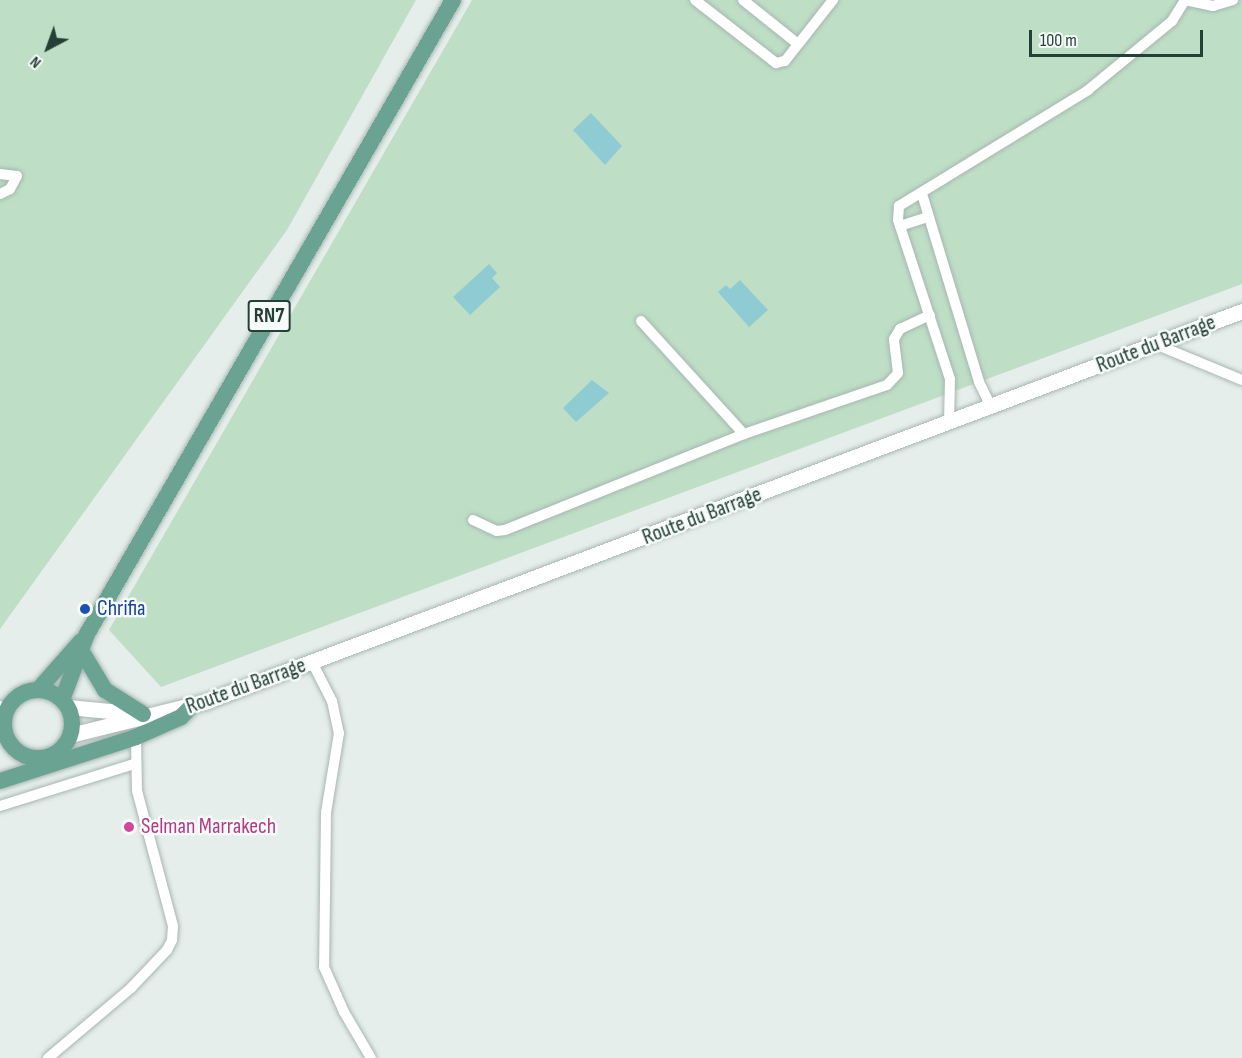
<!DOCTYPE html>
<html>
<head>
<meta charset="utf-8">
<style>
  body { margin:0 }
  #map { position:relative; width:1242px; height:1058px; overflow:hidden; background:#e5eeea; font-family:"Sofia Sans Condensed",sans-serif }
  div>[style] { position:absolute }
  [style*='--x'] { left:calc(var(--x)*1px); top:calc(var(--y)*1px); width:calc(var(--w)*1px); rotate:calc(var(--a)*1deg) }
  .green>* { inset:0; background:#bedfc6 }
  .water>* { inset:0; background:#8ecbd2 }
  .roads { filter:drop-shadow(0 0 2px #a7b6b1) drop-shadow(0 0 2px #a7b6b1) }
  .minor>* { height:10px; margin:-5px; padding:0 5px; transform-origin:5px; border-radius:5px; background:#fff }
  .secondary>* { height:15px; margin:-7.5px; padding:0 7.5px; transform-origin:7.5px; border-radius:7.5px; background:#fff }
  .primary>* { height:16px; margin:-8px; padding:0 8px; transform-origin:8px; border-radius:8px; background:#6aa392 }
  .primary>.ring { margin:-8px; padding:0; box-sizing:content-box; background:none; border:16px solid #6aa392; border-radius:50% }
  .dots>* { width:16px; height:16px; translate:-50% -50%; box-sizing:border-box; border:3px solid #f6faf8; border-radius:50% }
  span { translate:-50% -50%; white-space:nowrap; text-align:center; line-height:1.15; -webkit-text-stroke:5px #f6faf8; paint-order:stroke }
  .shield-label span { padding:2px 4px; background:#f6faf8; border:2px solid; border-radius:4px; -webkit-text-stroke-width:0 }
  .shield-label { font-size:21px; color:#244037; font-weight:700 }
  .street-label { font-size:22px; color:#244037 }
  .transit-label { font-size:22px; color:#164399 }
  .left { translate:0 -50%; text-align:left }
  .hotel-label { font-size:22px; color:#b23c85 }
  .north { position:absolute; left:18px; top:18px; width:60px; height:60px; -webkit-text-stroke:4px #f6faf8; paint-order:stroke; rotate:221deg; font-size:16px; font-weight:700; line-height:24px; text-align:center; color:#244037 }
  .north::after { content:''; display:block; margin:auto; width:21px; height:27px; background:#244037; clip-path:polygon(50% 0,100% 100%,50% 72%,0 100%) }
  .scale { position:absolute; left:1029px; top:30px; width:174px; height:27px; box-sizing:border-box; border:3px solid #244037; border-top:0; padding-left:8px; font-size:18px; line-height:21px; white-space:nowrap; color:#244037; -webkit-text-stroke:4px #f6faf8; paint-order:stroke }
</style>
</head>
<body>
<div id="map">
  <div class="green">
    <i style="clip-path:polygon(0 0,416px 0,287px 230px,0 629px)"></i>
    <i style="clip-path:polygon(472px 0,1242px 0,1242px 284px,161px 687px,109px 630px)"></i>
  </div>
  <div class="water">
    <i style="clip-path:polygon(591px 113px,622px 146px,605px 165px,573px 130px)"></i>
    <i style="clip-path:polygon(489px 264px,497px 273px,492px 278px,500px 287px,470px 315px,453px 297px)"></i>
    <i style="clip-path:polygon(740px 280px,768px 310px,749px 327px,718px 292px,726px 285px,730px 289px)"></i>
    <i style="clip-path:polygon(592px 380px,609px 393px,576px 422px,563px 408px)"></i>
  </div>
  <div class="roads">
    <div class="minor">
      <i style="--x:695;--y:0;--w:103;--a:37.9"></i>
      <i style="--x:776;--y:63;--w:9;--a:-13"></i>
      <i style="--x:785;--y:61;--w:78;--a:-51.8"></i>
      <i style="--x:743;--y:0;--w:70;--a:38.7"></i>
      <i style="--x:1185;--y:0;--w:29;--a:12"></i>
      <i style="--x:1213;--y:6;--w:21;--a:-17"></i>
      <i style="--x:0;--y:174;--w:17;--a:7"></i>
      <i style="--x:17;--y:176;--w:15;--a:118"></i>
      <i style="--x:10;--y:189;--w:11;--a:153"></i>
      <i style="--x:922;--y:194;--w:196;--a:73.1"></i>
      <i style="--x:979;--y:382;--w:28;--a:64"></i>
      <i style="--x:900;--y:226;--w:29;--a:-18"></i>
      <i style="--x:641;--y:321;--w:153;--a:47.7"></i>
      <i style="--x:1155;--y:344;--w:94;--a:22.5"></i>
      <i style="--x:949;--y:423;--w:44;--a:-88.7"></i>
      <i style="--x:950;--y:379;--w:167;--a:-108.1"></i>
      <i style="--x:898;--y:220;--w:14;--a:-86"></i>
      <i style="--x:899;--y:206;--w:222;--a:-31.5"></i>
      <i style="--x:1088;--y:90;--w:109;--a:-39.4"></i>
      <i style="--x:1172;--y:21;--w:25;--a:-58"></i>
      <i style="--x:473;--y:520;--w:26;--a:25"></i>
      <i style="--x:497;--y:531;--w:8;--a:-7"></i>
      <i style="--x:505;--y:530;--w:258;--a:-21.9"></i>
      <i style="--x:744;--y:434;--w:151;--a:-18.9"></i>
      <i style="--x:887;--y:385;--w:16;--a:-47"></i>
      <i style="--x:898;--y:373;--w:34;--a:-97"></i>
      <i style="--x:894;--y:339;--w:12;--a:-59"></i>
      <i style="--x:900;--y:329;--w:33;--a:-25"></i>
      <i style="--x:312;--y:662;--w:44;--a:62.9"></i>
      <i style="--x:332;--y:701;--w:33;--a:78"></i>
      <i style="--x:339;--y:733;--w:80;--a:99.3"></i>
      <i style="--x:326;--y:812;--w:155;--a:90.7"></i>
      <i style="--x:324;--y:967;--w:49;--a:66"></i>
      <i style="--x:344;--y:1012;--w:53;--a:59.6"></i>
      <i style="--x:0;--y:706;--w:7;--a:16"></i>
      <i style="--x:0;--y:806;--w:140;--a:-17.4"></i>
      <i style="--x:48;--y:1058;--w:109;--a:-40.1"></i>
      <i style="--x:131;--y:988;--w:52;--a:-46.5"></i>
      <i style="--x:167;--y:950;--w:11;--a:-63"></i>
      <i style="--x:172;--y:940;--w:14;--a:-86"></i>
      <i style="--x:173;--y:926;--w:140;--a:-104.9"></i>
      <i style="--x:137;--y:791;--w:54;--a:-91.1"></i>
    </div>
    <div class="secondary">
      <i style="--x:68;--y:707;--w:73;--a:5.5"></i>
      <i style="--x:70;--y:735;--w:141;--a:-13.9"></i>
      <i style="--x:207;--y:701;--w:1106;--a:-20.65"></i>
    </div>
    <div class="primary">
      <i style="--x:81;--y:650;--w:47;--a:59"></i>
      <i style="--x:105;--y:690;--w:45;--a:32.3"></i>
      <i class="ring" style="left:4px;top:690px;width:52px;height:52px"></i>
      <i style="--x:38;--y:690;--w:65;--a:-48.7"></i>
      <i style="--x:62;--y:700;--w:71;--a:-69.3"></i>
      <i style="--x:87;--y:634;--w:732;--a:-60"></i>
      <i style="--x:0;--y:781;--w:143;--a:-17.9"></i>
      <i style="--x:136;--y:737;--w:49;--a:-24"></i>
      <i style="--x:181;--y:717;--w:14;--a:-45"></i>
    </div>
  </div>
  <div class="dots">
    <i style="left:85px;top:609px;background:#1a4fb4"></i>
    <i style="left:129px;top:827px;background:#d1479c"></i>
  </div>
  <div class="shield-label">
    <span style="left:269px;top:316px">RN7</span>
  </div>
  <div class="street-label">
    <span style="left:1156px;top:344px;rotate:-21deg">Route du Barrage</span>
    <span style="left:702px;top:516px;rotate:-21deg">Route du Barrage</span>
    <span style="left:246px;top:686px;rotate:-20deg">Route du Barrage</span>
  </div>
  <div class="transit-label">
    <span class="left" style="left:97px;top:609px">Chrifia</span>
  </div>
  <div class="hotel-label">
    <span class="left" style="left:141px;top:827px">Selman Marrakech</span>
  </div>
  <div class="north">N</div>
  <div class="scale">100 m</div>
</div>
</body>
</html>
